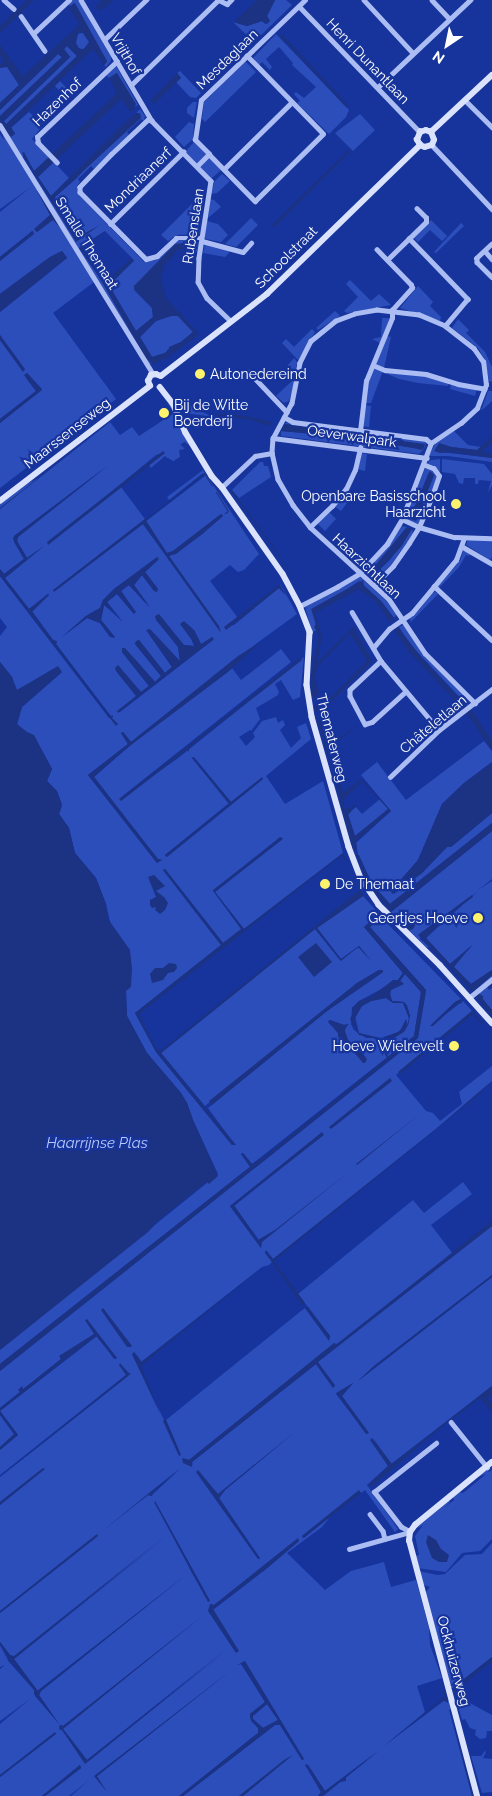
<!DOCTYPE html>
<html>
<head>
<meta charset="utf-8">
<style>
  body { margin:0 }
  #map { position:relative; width:492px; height:1796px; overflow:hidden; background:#16349b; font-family:Raleway,sans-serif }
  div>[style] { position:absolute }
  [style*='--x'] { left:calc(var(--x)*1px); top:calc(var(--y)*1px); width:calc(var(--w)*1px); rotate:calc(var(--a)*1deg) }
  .green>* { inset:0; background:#2c4ebb }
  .round { border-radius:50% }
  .water>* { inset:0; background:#1c3282 }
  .stream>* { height:1px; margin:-0.5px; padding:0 0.5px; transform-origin:0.5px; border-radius:0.5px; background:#1c3282 }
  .street>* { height:4.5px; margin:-2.25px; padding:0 2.25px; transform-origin:2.25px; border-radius:2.25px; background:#abbdf3 }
  .secondary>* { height:5.5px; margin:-2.75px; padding:0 2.75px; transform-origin:2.75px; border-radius:2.75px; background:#dbe2fc }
  .dots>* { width:14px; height:14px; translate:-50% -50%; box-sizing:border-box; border:2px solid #16349b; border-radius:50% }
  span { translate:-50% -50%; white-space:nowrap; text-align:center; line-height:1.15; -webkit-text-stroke:4.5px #16349b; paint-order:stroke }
  .street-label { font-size:14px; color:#fff }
  .poi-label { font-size:14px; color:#fff }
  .left { translate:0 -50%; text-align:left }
  .right { translate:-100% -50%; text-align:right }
  .water-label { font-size:15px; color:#b8c8f9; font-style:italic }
  .north { position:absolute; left:422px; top:20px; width:50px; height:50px; -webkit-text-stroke:4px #16349b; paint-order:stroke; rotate:214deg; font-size:14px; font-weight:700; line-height:20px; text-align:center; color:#fff }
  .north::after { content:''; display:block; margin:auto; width:18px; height:22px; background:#fff; clip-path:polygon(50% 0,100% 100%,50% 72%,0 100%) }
</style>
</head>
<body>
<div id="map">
  <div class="green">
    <i style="clip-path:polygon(72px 0,78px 0,111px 57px,111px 61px,106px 67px,104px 65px,107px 62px,74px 3px,70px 6px,68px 4px)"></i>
    <i style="clip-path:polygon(275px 0,286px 0,292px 5px,254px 42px,233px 22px,247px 26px,262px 21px,265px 24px,270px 21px,267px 16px)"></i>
    <i class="round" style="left:74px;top:33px;width:16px;height:16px"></i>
    <i style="clip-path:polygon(276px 34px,349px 110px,346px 117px,329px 134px,297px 103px,300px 101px,294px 94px,296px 92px,304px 98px,316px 87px,292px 65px,293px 63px,279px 47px,266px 59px,272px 67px,270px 70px,262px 62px,259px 65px,253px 58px)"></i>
    <i style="clip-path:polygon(67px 46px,77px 56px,6px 125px,4px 121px,70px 57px,64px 49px)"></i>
    <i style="clip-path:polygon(58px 54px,62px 57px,0 116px,0 110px)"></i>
    <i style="clip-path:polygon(245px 61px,256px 72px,205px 122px,202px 119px,204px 102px)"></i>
    <i style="clip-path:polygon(7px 66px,19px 85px,0 103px,0 68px)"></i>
    <i style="clip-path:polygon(116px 66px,138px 105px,135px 107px,117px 73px,109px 78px,106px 75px)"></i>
    <i style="clip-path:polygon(180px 71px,201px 93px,196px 98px,190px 97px,176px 82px,181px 78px,177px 73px)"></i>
    <i style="clip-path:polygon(60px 81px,72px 94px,67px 99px,55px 86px)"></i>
    <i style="clip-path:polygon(193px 102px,197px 102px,194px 118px,187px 113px,187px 108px)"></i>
    <i style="clip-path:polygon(evenodd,140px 109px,145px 116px,144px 121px,141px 119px,127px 132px,129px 135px,94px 169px,91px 166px,78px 179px,80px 182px,77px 186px,78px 194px,144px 262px,156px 260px,178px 239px,196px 241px,198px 243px,197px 252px,194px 251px,193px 244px,187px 242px,134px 290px,152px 308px,153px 317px,136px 331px,109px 285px,134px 261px,132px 258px,105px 231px,79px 248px,97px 273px,137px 343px,151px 363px,147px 368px,94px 282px,53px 313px,116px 399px,0 488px,0 423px,42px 389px,27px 373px,26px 378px,36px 391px,0 419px,0 340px,23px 371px,0 335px,0 312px,67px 258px,62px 251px,50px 257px,0 294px,0 261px,34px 233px,32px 231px,0 257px,0 212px,31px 187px,0 209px,0 134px,4px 140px,0 121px,9px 136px,15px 133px,11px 128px,29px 112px,43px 125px,32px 139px,50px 157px,34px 171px,23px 152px,23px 159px,67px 226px,78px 237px,55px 201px,55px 197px,77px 178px,140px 109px,37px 191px,38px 191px,64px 232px,53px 219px,37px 232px,35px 229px,50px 215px,37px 191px)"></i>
    <i style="clip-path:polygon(360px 114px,375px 130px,353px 151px,335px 133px)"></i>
    <i style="clip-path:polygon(189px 122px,194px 124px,193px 139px,184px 147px,175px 137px)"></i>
    <i style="clip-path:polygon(194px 142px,207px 155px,197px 165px,185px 152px)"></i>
    <i style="clip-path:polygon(208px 157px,221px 170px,211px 179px,199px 166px)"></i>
    <i style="clip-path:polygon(53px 161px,69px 178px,51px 196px,38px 177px)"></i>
    <i style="clip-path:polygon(222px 174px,230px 181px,217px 193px,211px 194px,214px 182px)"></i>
    <i style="clip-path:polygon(210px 199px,214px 200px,221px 207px,208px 218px)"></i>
    <i style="clip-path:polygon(192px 204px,202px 213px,199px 234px,177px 235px,168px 241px,161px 235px)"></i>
    <i style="clip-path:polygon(251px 218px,258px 225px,236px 247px,225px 244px)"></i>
    <i style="clip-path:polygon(431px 220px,447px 236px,442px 241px,430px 230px,418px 242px,413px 237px)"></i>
    <i style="clip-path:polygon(207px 221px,218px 224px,228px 235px,221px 242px,206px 239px,204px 237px)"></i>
    <i style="clip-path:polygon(461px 223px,464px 226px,436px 253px,434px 252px)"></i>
    <i style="clip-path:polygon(205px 244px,230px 250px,228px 254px,225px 257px,203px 253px)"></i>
    <i style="clip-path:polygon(350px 280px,371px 301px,379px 294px,391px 305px,347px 313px,344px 311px,358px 297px,346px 284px)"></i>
    <i style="clip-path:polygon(418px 286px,433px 302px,430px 306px,441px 317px,440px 321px,400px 308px)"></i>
    <i style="clip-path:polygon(335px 311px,340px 316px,318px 330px,316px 328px)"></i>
    <i style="clip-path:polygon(171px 316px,178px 316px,193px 332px,181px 342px,170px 347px,165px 353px,152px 357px,140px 337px,156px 321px)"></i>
    <i style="clip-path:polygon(382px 318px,390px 318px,380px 343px,372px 339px,381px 337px)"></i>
    <i style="clip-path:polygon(458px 319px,469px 330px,466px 333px,485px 352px,492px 367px,492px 382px,489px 381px,485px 360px,478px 348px,452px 328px)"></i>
    <i style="clip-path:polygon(312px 329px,315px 332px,298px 360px,282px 343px,286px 339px,294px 347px)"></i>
    <i style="clip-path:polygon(386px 336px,391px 337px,384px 368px,377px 365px,376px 362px)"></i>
    <i style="clip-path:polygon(294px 358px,297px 362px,292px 393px,289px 401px,284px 403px,276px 396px,293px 380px,286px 373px,289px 370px,286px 367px)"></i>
    <i style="clip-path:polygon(373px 368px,383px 371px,371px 403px,364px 403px,367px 382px)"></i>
    <i style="clip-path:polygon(385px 371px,425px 376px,449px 383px,448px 386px,418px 383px,399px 379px,385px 373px)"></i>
    <i style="clip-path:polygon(451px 384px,477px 389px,475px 396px,450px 389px)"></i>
    <i style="clip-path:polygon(488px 391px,492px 391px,492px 401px,481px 411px)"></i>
    <i style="clip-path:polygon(184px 401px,198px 410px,213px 417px,185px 413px,179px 402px)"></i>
    <i style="clip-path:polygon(evenodd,171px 403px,190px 446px,185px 442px,180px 444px,185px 449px,179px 450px,180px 457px,173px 461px,165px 456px,151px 468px,149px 465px,164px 453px,156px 455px,48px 544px,121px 487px,145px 519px,53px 591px,143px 524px,222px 632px,169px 556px,201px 535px,223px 516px,221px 514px,173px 551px,167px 553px,145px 522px,205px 476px,203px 473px,169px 500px,167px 497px,203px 470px,259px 554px,244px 570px,238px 572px,230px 565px,210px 581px,238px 618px,225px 627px,234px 625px,279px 588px,285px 595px,279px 582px,297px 614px,238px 657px,131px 742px,123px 732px,121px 733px,128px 744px,88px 775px,157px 863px,160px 859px,158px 860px,94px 777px,139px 738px,232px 668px,241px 680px,281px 649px,291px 662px,119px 799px,177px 759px,304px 657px,300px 697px,293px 700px,281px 680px,275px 684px,279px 692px,278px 695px,256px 708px,260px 719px,251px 731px,250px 730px,239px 737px,246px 746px,255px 737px,253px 733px,262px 721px,276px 717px,278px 723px,283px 720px,285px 725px,280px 730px,291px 748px,301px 738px,297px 727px,306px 723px,311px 739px,266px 776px,285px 804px,323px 781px,343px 853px,244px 929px,215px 892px,282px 839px,280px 837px,213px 891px,242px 930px,223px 943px,165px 869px,163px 870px,221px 945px,135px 1013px,156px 1052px,232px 1145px,235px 1145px,208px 1108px,327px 1011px,383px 972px,379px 970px,357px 983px,205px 1106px,161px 1053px,315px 929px,340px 960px,359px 947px,370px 962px,359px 946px,341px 959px,317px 928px,363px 896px,379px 914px,364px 927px,403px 973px,398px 980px,359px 1001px,352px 1008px,351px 1024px,354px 1030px,366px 1038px,378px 1038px,359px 1033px,355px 1016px,362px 1006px,371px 1001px,386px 998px,390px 1001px,403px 1003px,409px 1018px,407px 1026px,406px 1019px,404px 1026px,397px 1033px,383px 1037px,387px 1042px,408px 1025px,410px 1016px,407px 1005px,404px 1002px,392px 1001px,390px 994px,391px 990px,403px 983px,400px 981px,405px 974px,421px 992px,414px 1036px,252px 1164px,243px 1153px,241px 1154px,251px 1166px,0 1364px,0 1350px,218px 1174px,193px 1120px,187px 1103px,181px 1093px,147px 1053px,127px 1016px,126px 991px,106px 904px,96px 878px,75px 853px,69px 828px,59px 814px,62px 805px,57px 791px,47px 781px,52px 769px,44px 754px,17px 724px,22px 707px,62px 672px,16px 690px,12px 677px,0 662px,0 636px,7px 627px,0 618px,0 576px,109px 718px,112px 718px,113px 715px,111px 716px,56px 644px,57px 642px,53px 640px,32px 611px,49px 595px,48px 594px,29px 609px,5px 578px,44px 546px,27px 558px,17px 541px,18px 537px,108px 466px,14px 536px,14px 542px,24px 559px,4px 574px,0 569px,0 509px,21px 492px,0 508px,0 504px,26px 484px,39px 478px,110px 422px,120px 435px,132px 427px,139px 436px,174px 413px,168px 404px,171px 403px,157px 558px,158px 560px,145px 572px,158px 589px,154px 591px,142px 575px,134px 585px,149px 607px,129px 585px,121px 591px,135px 612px,134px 614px,117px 594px,107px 602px,123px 622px,104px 605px,101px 620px,115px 637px,110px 637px,100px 623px,87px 618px,62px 637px,86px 616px,100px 608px,103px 600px,114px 589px,157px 558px,171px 403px,155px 616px,184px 645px,194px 646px,192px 641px,194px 630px,201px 644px,213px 640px,120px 712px,117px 712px,137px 696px,116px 671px,141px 692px,149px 686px,122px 652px,133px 657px,155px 682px,161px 676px,135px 644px,139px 640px,165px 673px,172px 667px,147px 631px,180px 661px,178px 647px,155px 616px,171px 403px,194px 757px,231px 802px,262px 778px,263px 779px,166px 857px,165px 855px,229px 803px,192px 758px,194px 757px,171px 403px,330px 1020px,344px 1025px,348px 1024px,344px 1032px,348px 1040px,367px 1058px,349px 1047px,342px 1037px,338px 1037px,338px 1033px,328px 1022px,330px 1020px)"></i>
    <i style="clip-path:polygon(364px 405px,371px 406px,369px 427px,362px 426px)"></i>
    <i style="clip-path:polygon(286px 423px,421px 440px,426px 443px,424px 449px,419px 454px,281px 436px,281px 431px,336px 436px,359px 444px,380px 442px,408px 447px,403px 440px,285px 424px)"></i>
    <i style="clip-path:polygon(454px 431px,468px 445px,481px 447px,477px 450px,451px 447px,439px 443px,440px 452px,492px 458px,492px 462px,448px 456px,429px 456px,436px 442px)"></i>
    <i style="clip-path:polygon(360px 453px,367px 454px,365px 471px,357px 469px)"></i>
    <i style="clip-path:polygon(440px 459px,440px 474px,427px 463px,431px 460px)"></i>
    <i style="clip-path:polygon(442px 459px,484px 464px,492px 474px,492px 486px,488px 492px,491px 481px,479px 480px,478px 484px,475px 484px,475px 478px,464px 478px,463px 484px,459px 483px,455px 474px,442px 472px)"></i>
    <i style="clip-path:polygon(260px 462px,263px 462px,264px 466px,268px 466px,271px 477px,239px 498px,232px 490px)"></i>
    <i style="clip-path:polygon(evenodd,428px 468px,438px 476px,418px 524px,405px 518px,425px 469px,428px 468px,429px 472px,434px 475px,416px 520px,410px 518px,429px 472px)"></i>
    <i style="clip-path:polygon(344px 494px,350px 499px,341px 511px,334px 506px)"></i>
    <i style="clip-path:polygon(329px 512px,336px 519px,325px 531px,317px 523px)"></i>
    <i style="clip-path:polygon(401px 526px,407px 527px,368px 574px,366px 570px,381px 555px)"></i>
    <i style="clip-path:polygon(412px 529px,413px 533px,392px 564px,376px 579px,372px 577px,390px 560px)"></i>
    <i style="clip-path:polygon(492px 539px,492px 557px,490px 560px,466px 545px,468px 540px)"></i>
    <i style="clip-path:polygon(463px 551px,471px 552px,469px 556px,466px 555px,459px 567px,438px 589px,437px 586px,446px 574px,455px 567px,458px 561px,460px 561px)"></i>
    <i style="clip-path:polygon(359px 576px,388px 602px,397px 614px,394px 618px,381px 601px,359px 581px,313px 613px,317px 630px,312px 632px,305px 607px)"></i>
    <i style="clip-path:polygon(435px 592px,438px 594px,411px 622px,409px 617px,420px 609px,431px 593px)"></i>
    <i style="clip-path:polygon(403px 625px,423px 653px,469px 700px,468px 706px,409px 643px,399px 627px)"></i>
    <i style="clip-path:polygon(484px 741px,492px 751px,492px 762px,464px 783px,442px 804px,418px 860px,391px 891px,394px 894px,422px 873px,447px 847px,451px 847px,492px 813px,492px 823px,390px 904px,372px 884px,358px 854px,356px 843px,391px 811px,361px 775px,377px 762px,406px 800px)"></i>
    <i style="clip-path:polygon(380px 799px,388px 809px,386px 812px,355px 836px,348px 814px,356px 807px,362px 814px)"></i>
    <i style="clip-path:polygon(492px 831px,492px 879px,478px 890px,492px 881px,492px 970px,471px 984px,454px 967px,455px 964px,473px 945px,450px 964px,426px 938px,477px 892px,422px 932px,420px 939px,429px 947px,426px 947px,391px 912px)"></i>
    <i style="clip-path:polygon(evenodd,380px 916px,461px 999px,455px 1002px,430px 1026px,463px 1001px,472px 1011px,396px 1075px,426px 1111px,433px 1113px,440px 1121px,462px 1104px,459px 1092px,492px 1066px,492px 1081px,437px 1128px,273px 1259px,266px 1251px,265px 1253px,272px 1262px,269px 1265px,262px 1267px,141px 1362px,135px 1353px,132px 1354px,181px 1455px,166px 1420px,301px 1311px,305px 1308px,329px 1340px,330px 1336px,298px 1294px,413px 1200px,424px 1213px,463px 1182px,472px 1194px,431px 1225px,453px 1254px,337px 1344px,334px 1344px,189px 1460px,182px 1458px,193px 1465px,192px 1462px,316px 1364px,333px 1387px,335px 1385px,317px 1362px,492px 1226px,492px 1275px,374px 1366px,358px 1381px,492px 1277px,492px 1386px,391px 1464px,373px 1438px,388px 1466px,367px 1485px,398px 1529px,395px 1532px,365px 1490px,361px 1493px,359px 1491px,302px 1536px,304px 1538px,330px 1517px,322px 1527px,287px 1553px,325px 1590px,351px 1571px,384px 1562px,391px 1587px,416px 1580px,429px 1628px,430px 1645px,442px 1678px,417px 1686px,425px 1712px,384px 1746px,445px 1700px,448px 1703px,448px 1698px,451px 1709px,449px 1710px,472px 1796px,323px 1796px,379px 1751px,325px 1791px,308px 1765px,305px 1765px,321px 1792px,318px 1796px,243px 1796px,292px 1755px,239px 1796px,183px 1796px,275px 1725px,280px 1725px,302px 1760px,304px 1759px,244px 1661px,241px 1664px,265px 1702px,250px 1714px,251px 1721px,258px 1728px,258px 1733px,179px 1796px,71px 1796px,89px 1780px,69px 1796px,45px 1796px,81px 1768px,80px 1765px,42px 1796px,0 1796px,0 1777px,56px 1734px,0 1775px,0 1724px,30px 1699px,0 1721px,0 1669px,5px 1665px,0 1667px,0 1645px,9px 1662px,35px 1691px,35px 1696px,60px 1725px,59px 1729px,62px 1730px,85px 1761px,89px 1761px,226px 1649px,87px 1760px,63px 1729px,64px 1727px,203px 1616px,63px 1726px,60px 1725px,39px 1695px,41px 1691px,186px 1575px,37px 1691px,14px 1659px,166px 1537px,14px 1657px,10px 1655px,0 1642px,0 1613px,98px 1536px,0 1611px,0 1505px,44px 1469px,0 1502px,0 1477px,128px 1376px,129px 1373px,120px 1364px,126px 1375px,0 1475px,0 1450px,18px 1435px,0 1411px,97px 1336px,114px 1359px,117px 1358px,85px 1320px,95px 1334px,60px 1356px,61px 1359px,55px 1364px,0 1408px,0 1371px,418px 1038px,426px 990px,370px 927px,379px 920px,380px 916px,324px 1134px,234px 1206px,259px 1240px,275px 1230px,261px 1242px,261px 1248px,230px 1206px,324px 1134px,380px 916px,353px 1383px,342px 1396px,368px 1433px,367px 1434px,336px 1394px,353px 1383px,380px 916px,294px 1433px,225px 1490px,219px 1498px,260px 1558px,258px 1559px,198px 1470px,217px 1495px,294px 1433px,380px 916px,180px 1469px,151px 1496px,148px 1495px,101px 1532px,180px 1469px,380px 916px,155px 1501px,210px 1601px,208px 1601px,192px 1573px,155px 1501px,380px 916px,298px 1539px,299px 1541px,266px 1569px,213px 1610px,238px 1651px,236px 1652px,211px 1612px,210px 1604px,214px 1605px,298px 1539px,380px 916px,231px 1670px,96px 1777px,106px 1791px,95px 1776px,231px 1670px)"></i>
    <i style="clip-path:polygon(492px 975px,492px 983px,487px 987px,489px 990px,492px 988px,492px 1010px,474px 991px)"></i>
    <i style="clip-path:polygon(0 1415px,15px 1435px,0 1447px)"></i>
    <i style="clip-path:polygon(486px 1469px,489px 1472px,492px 1470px,492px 1539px,480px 1551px,462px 1553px,446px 1572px,417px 1568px,415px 1556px,419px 1555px,415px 1536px,423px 1525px,418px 1528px,416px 1526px,449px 1500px,450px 1502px,444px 1508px,454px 1500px,453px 1497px,459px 1492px,463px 1493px,486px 1474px,475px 1478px)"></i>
    <i style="clip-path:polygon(492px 1543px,492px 1657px,451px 1689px,425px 1593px,430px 1587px,424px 1585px,418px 1571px,438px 1575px,445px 1574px,465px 1555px,482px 1554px)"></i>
    <i style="clip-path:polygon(468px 1702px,492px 1715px,492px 1731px,487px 1731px,486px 1738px,480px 1739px,475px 1735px,476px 1730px,470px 1728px,465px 1719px,462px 1720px,458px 1706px)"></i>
    <i style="clip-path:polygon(267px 1704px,278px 1720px,263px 1728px,253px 1719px,252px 1715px)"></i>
    <i style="clip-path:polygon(485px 1751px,486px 1752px,483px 1758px,492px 1759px,492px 1792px,482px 1793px,471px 1756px,481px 1756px)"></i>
  </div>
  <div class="water">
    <i style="clip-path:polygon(27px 0,34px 0,0 33px,0 26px)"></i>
    <i style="clip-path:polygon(102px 0,114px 0,100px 11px,96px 7px)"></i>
    <i style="clip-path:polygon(257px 0,275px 0,267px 16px,270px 21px,267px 24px,262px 21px,247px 26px,234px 22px)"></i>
    <i style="clip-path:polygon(evenodd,75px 3px,107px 61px,104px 65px,94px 50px,90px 52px,11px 127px,15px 134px,11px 137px,0 121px,0 116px,62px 57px,58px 54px,0 110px,0 103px,19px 85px,7px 67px,0 68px,0 64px,4px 62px,0 55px,0 45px,23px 76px,78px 26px,79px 24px,69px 8px,75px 3px,82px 32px,89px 42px,83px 50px,79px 48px,76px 43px,78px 34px,82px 32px,75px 3px,67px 46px,77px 56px,6px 124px,4px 121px,70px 57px,64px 49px,67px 46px)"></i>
    <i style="clip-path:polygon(282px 34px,348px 105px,346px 107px,280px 36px)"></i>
    <i style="clip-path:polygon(117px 73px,136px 104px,135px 107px,131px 112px,121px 99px,38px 177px,51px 196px,121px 126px,136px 113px,140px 113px,141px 118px,55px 197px,55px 201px,78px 237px,100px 225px,76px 242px,22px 153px,24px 152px,34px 171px,117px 93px,109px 78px)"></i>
    <i style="clip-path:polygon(177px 73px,181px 78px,154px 104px,151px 100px)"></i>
    <i style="clip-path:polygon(349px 150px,350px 152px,275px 227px,272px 225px)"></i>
    <i style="clip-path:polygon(37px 190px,64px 232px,65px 233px,53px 220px,37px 232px,34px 229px,50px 215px)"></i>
    <i style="clip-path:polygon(33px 231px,34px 234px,0 261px,0 257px)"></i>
    <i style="clip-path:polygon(evenodd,105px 231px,83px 249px,105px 282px,131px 259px,134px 260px,109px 286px,136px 331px,153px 317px,152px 308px,134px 289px,134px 286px,175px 244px,192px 242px,192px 247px,178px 250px,164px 266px,161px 280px,166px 298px,199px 334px,167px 358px,152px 364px,146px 358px,99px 277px,79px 248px,105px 231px,171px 316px,178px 316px,193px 332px,181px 342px,169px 347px,169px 350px,165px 353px,152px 357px,140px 337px,156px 321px,171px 316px)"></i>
    <i style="clip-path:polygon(62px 251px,67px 258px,0 312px,0 294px,50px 257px)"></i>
    <i style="clip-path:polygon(0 335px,25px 369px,23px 372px,0 340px)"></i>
    <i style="clip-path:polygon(27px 373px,42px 390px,0 423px,0 419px,36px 391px,24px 375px)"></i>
    <i style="clip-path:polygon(227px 413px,260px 419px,271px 422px,270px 426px,248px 419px,211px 416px)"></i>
    <i style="clip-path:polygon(110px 422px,0 509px,0 508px)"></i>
    <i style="clip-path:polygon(285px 424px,370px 437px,425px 444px,423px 450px,380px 442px,359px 444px,336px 436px,281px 431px)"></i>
    <i style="clip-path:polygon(492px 437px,492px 442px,482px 452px,492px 454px,492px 458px,449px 452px,440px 453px,434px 451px,439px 443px,451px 447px,477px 450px)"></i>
    <i style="clip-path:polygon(163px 451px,165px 453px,48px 545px,47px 542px)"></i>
    <i style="clip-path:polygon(108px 465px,18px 537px,17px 541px,27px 558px,44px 546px,5px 578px,29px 609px,48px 594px,49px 595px,32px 612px,53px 640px,57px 641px,56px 644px,110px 716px,113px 716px,112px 718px,118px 724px,116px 726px,0 576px,0 569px,4px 574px,24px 559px,13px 539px,14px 536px)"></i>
    <i style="clip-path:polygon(430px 471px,434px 475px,416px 521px,413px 520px,410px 518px)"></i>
    <i style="clip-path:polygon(232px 490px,277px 551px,303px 594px,278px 554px,231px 491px)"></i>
    <i style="clip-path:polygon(221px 514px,223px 516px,201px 535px,176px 554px,169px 556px,219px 626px,221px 633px,143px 524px,54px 592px,53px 590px,145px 519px,167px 553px,173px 551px)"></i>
    <i style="clip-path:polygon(407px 527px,412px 529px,401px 547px,372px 577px,368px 574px,370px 572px)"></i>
    <i style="clip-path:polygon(157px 557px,159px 559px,145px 572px,158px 589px,157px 592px,154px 591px,142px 575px,134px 585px,150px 607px,129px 585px,121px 591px,136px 612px,134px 614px,117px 594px,107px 602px,123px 623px,112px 610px,104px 605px,101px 620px,115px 638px,110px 637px,100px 623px,87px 618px,62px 637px,86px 616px,100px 608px,103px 600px,114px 589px)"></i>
    <i style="clip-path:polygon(363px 580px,364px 586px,381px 601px,394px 618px,390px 622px,376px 602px,359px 589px,315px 613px,322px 636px,317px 663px,353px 627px,372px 661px,331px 702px,315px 713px,314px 706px,324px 704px,367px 661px,350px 633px,317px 667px,315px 680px,319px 692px,316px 698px,312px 698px,311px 675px,319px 635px,314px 627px,316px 624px,311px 609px)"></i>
    <i style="clip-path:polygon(279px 585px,286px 595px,279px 588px,226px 630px,224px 627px)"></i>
    <i style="clip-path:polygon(159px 614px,184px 645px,194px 646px,194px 643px,180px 624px,184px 621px,194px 630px,201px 644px,212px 637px,214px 639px,118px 713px,117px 711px,136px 696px,116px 671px,115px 668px,118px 665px,141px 692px,149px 686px,122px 652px,122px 648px,125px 648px,155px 682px,161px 676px,135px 644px,136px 641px,139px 640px,165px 673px,172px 667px,146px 630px,150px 629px,180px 661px,178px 647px,156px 620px,155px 616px)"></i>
    <i style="clip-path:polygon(398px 627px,421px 657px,475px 715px,492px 742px,492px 751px,466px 712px,409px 652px,394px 630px)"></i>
    <i style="clip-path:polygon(261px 642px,228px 672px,123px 751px,94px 777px,158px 859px,160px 859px,162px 860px,157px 863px,88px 775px,128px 744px,121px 733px,123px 732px,131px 742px,238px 656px)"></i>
    <i style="clip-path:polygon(300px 658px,302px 660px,189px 748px,189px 752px,187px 750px,121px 801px,119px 799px)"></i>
    <i style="clip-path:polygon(0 662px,12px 677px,17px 690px,58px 666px,62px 672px,22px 707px,17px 724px,27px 732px,34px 735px,52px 769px,47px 781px,57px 791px,62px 805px,59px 814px,69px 828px,75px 853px,96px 878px,106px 904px,108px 919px,130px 950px,132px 969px,131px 987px,126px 991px,127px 1016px,147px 1053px,181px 1093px,187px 1103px,193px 1120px,218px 1176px,209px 1184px,207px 1182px,159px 1220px,148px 1232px,0 1350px)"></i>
    <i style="clip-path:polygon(320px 719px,327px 741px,331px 743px,358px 725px,331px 747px,335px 767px,332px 768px,317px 720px)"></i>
    <i style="clip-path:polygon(193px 757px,231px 802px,262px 777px,263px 779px,167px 857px,165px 855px,229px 804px,192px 758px)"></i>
    <i style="clip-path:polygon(492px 762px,492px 813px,451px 847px,447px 847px,422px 873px,392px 894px,391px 891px,418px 860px,442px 804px,464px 783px)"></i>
    <i style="clip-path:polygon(evenodd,333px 771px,337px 774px,343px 793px,362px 779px,391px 811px,356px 841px,357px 850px,354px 850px,348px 832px,333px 771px,362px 781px,388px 809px,355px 836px,348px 815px,356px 805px,345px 810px,343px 800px,362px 781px)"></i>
    <i style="clip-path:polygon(492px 823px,492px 831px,391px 912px,369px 886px,356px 855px,359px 855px,372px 884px,390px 904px)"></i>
    <i style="clip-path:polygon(281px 837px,283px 839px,215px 892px,244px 929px,343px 853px,346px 861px,341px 856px,139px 1014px,156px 1048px,160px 1051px,360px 890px,363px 896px,317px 928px,341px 959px,359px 946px,372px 961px,358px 947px,341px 961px,315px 929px,161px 1053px,236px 1145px,232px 1145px,156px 1052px,135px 1013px,221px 945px,163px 870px,165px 869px,223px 943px,241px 929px,213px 890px)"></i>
    <i style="clip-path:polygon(154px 875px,165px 886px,156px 891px,164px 897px,168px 903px,165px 910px,160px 914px,155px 910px,156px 907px,152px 908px,150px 905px,150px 900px,156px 897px,148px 877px)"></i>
    <i style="clip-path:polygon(472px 895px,473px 897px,452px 912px,426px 938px,450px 964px,472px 945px,454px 967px,471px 984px,492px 970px,492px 975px,474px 991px,483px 996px,483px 999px,492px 1010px,492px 1017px,471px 990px,418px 935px)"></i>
    <i style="clip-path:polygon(379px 914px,379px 919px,370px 927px,426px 990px,418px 1038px,0 1371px,0 1364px,250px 1167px,241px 1154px,243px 1153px,252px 1164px,262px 1158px,387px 1058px,382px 1049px,382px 1042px,386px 1043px,385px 1051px,388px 1057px,414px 1036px,421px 992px,405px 974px,400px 981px,404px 984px,391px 990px,390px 994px,392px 1001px,404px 1002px,408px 1009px,410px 1016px,408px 1025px,404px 1032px,387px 1042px,383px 1038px,400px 1031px,406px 1019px,407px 1026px,409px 1018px,403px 1003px,393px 1003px,386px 998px,371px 1001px,362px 1006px,354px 1020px,359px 1033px,380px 1038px,382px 1040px,359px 1035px,350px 1019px,353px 1013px,352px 1008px,359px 1001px,371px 997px,393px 980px,398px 980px,403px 973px,364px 927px)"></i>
    <i class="round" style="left:403.5px;top:918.5px;width:11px;height:11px"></i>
    <i style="clip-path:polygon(316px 943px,332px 962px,314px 977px,298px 957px)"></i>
    <i style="clip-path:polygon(169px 963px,176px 964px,177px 968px,174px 972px,168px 973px,163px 980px,152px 983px,150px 974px,155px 968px,163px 968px)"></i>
    <i style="clip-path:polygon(379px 970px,383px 970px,383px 972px,327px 1011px,212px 1105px,210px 1103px,209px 1101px,357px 983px)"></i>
    <i style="clip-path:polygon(461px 999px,462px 1003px,457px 1004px,433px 1026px,430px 1026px,455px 1002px)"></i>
    <i style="clip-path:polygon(472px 1011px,485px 1026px,472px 1015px,400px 1074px,398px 1072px)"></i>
    <i style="clip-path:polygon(330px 1020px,344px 1025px,349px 1024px,345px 1027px,345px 1031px,348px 1040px,367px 1059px,365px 1063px,363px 1063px,342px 1038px,338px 1037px,338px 1033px,328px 1021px)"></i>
    <i style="clip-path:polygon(390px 1078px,392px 1081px,331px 1129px,329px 1127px)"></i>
    <i style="clip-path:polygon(492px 1081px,478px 1095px,274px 1261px,305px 1303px,302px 1305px,265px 1252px,266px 1250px,273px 1259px,437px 1128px)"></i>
    <i style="clip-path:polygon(421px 1113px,357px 1165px,356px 1164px,383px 1143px)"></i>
    <i style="clip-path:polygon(322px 1132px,324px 1135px,234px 1205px,258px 1240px,275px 1230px,350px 1171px,262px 1242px,261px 1248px,230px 1206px)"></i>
    <i style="clip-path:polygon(492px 1221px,492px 1226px,318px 1362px,335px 1386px,333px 1388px,316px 1364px,192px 1462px,192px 1467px,183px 1463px,182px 1458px,189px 1460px,334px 1343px,337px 1344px)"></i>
    <i style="clip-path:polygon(263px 1267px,141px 1366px,161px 1416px,132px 1354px,134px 1352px,142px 1362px)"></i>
    <i style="clip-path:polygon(492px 1275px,492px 1277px,358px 1381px,374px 1366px)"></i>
    <i style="clip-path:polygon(308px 1307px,330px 1336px,329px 1341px,305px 1308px)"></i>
    <i style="clip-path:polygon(103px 1308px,132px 1346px,131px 1347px,127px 1347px,101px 1310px)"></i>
    <i style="clip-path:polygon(87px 1319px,117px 1358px,115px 1359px,96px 1336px,0 1411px,18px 1435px,0 1450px,0 1447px,14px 1434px,0 1415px,0 1408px,20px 1392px,18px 1390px,22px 1386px,23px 1389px,61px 1359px,59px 1356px,94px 1334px,85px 1320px)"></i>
    <i style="clip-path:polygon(120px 1363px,128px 1373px,131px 1373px,128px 1376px,0 1477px,126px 1375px,119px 1365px)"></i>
    <i style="clip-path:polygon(353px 1383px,342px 1396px,369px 1433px,366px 1434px,336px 1393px)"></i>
    <i style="clip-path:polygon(492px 1386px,492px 1395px,487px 1397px,492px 1405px,492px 1412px,480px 1398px,433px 1434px,373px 1485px,367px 1486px,388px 1466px,370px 1440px,372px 1438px,392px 1464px)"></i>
    <i style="clip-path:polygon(165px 1419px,166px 1420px,181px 1455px,179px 1456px,163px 1421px)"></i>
    <i style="clip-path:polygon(296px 1431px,225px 1490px,219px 1498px,260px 1559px,258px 1559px,196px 1472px,198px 1470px,218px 1494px)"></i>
    <i style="clip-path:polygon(43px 1468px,45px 1469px,0 1505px,0 1502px)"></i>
    <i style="clip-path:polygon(180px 1468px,153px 1492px,152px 1496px,148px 1495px,101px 1532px)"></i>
    <i style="clip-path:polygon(359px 1490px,361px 1493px,303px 1538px,302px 1536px)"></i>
    <i style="clip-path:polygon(155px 1501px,210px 1601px,208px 1602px,154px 1502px)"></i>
    <i style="clip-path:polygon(97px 1534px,98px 1536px,0 1613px,0 1611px)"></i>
    <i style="clip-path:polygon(428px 1535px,436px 1540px,441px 1549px,449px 1555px,447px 1562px,439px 1562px,432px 1558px,426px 1542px)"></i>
    <i style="clip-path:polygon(165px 1536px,14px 1659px,38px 1691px,186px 1575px,41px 1691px,39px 1695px,58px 1723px,34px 1694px,34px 1690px,11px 1662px,8px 1661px,9px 1658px,0 1645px,0 1642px,10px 1655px,14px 1656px)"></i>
    <i style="clip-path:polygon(298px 1538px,299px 1541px,266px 1569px,213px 1609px,239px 1651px,236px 1653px,208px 1611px,210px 1604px,214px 1605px)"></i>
    <i style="clip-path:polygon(202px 1616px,63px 1729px,87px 1760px,227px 1650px,85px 1764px,62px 1730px,59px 1729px,60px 1725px,63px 1726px)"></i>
    <i style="clip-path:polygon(492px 1657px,492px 1661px,454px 1692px,453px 1688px)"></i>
    <i style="clip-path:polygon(evenodd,245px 1661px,304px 1759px,302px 1760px,280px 1725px,275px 1725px,183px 1796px,179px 1796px,258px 1733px,258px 1728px,250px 1718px,250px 1714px,265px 1702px,242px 1664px,237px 1665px,245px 1661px,267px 1704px,278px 1720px,263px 1728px,253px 1719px,253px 1716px,267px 1704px)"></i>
    <i style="clip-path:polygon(232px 1670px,97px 1776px,107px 1792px,94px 1776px)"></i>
    <i style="clip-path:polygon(444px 1688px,448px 1703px,443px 1700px,383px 1747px,444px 1697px)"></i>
    <i style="clip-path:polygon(450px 1708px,451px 1711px,474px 1796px,472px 1796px)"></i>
    <i style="clip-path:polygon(55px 1732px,56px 1734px,0 1777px,0 1775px)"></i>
    <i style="clip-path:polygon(379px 1750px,346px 1777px,346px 1781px,340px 1782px,323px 1796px,318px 1796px,321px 1792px,305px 1764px,308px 1765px,325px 1791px)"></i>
    <i style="clip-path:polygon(293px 1755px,243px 1796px,239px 1796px,284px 1760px)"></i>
    <i style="clip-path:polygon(80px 1765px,81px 1768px,45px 1796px,42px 1796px)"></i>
  </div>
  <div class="stream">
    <i style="--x:216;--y:492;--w:22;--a:58"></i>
    <i style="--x:228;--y:511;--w:4;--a:146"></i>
    <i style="--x:145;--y:520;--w:75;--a:-38.5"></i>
    <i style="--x:204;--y:473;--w:15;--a:58"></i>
  </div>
  <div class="street">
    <i style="--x:4;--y:0;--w:13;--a:42"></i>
    <i style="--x:81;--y:0;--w:140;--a:59.6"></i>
    <i style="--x:152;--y:121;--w:84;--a:45.5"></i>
    <i style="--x:211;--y:181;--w:78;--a:98.9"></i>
    <i style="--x:199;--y:258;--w:24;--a:92"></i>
    <i style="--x:198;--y:282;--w:18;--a:61"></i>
    <i style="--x:207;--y:298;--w:33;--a:44"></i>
    <i style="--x:219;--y:0;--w:9;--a:27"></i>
    <i style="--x:227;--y:4;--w:6;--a:-45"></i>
    <i style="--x:364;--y:0;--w:72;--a:47.2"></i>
    <i style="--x:432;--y:0;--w:26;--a:47"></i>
    <i style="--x:299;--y:6;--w:175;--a:46.2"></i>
    <i style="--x:21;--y:16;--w:42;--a:55.6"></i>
    <i style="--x:34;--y:33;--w:48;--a:-43.3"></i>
    <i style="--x:105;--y:39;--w:57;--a:-43.6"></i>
    <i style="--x:131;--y:85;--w:122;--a:-44.3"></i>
    <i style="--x:378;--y:87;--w:127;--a:-43.4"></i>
    <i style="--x:466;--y:101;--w:37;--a:45"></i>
    <i style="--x:152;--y:121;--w:4;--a:-166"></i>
    <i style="--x:148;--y:120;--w:50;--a:136.6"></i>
    <i style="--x:112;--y:154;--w:46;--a:134.1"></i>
    <i style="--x:80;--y:187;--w:5;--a:90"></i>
    <i style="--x:80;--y:192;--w:94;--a:45.4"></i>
    <i style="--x:146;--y:259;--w:11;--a:-15"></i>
    <i style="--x:157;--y:256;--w:26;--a:-43"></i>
    <i style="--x:176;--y:238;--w:26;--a:0"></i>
    <i style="--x:0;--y:125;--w:292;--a:58.4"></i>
    <i style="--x:432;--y:145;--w:88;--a:46.8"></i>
    <i style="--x:209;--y:154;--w:66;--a:45.6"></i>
    <i style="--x:255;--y:201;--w:95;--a:-44.6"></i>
    <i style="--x:323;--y:134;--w:109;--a:-134.3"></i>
    <i style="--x:57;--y:163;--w:28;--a:-134"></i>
    <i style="--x:38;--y:143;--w:6;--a:-99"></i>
    <i style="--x:37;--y:137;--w:110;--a:-43.5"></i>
    <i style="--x:197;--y:166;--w:17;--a:-45"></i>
    <i style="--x:209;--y:154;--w:20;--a:-135"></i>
    <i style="--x:195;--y:140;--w:40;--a:-81.5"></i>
    <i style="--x:201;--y:100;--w:144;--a:-43.9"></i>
    <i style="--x:224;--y:169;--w:95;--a:-44.6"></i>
    <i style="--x:110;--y:224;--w:103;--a:-44.6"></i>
    <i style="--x:409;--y:238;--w:85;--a:46"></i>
    <i style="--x:468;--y:299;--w:35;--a:130"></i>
    <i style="--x:202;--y:241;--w:42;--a:15"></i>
    <i style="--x:243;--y:252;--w:12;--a:-48"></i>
    <i style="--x:492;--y:244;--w:21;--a:137"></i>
    <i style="--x:477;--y:258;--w:4;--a:90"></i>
    <i style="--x:477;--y:262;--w:21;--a:45"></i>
    <i style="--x:485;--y:251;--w:11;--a:49"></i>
    <i style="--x:387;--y:260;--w:54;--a:-44.3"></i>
    <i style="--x:426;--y:222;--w:4;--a:-90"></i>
    <i style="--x:426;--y:218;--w:13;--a:-135"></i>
    <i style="--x:373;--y:365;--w:13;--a:23"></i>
    <i style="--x:385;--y:370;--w:41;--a:5.6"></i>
    <i style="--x:426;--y:374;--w:34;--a:17"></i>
    <i style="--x:458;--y:384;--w:27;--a:10"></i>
    <i style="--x:249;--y:372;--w:55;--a:46.5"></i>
    <i style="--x:284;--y:417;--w:10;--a:29"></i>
    <i style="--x:293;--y:422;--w:134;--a:7.3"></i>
    <i style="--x:426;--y:439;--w:6;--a:39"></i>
    <i style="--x:360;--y:431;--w:50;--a:-83.2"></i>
    <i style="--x:366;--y:381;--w:68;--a:-67.6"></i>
    <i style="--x:392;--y:318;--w:8;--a:-90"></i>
    <i style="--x:392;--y:310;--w:30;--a:-48"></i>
    <i style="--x:412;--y:288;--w:3;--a:-108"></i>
    <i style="--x:411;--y:285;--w:49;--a:-134.2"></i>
    <i style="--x:273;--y:438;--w:155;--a:7.4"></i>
    <i style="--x:431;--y:443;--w:36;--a:-34"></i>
    <i style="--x:461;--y:423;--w:22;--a:-43"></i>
    <i style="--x:477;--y:408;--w:25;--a:-69"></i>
    <i style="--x:486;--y:385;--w:23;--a:-97"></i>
    <i style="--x:483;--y:362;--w:16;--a:-125"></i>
    <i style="--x:474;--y:349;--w:37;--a:-142"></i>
    <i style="--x:445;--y:326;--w:28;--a:-157"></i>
    <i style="--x:419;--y:315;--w:42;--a:-173.2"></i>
    <i style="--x:377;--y:310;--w:22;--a:170"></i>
    <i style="--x:355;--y:314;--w:20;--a:160"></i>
    <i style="--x:336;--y:321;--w:32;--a:141"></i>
    <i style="--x:311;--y:341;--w:25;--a:117"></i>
    <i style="--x:300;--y:363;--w:41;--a:101.3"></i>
    <i style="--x:292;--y:403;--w:40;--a:118"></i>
    <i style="--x:273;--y:438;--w:15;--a:94"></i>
    <i style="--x:272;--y:453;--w:27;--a:77"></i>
    <i style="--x:278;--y:479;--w:30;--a:60"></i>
    <i style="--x:293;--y:505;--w:28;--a:52"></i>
    <i style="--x:310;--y:527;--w:107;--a:42.3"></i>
    <i style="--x:389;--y:599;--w:65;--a:56.3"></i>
    <i style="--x:425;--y:653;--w:71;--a:45"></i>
    <i style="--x:222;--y:487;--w:45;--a:-43.2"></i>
    <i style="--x:255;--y:456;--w:17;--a:-10"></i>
    <i style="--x:402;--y:519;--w:19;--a:25"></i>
    <i style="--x:419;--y:527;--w:37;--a:16"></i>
    <i style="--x:455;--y:537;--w:37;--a:2"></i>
    <i style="--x:310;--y:527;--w:30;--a:-44"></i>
    <i style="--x:332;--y:506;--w:22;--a:-51"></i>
    <i style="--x:346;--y:489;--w:21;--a:-65"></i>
    <i style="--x:355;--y:470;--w:23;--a:-77"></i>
    <i style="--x:463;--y:547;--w:34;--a:30"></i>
    <i style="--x:374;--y:585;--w:27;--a:-45"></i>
    <i style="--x:393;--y:566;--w:28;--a:-55"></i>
    <i style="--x:409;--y:543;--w:19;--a:-58"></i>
    <i style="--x:419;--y:527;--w:30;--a:-67"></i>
    <i style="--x:431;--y:499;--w:24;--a:-71"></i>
    <i style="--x:439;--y:476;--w:9;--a:-126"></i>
    <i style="--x:434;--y:469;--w:11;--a:-158"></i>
    <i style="--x:434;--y:586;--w:79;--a:43"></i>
    <i style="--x:300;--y:606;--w:42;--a:-27.2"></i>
    <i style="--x:337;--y:587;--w:27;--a:-31"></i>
    <i style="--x:360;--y:573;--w:40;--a:-47"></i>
    <i style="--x:387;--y:544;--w:29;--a:-59"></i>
    <i style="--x:402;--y:519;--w:81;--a:-69.1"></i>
    <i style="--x:352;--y:612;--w:57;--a:59.4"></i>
    <i style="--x:381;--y:661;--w:90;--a:50"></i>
    <i style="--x:373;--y:648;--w:25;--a:-50"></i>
    <i style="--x:389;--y:629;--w:28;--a:-35"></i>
    <i style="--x:412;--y:613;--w:69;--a:-50.3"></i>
    <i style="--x:456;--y:560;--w:23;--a:-70"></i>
    <i style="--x:381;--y:661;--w:42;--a:136.9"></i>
    <i style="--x:350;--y:690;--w:6;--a:90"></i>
    <i style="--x:350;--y:696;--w:32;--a:62"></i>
    <i style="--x:365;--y:724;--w:7;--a:-16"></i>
    <i style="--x:372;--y:722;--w:45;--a:-42.3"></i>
    <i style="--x:390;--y:777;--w:68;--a:-43.8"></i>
    <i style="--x:439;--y:730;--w:67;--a:-37.7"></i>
    <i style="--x:470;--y:997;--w:28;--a:-39"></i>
    <i style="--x:451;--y:1422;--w:58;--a:51.3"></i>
    <i style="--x:370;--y:1514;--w:21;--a:53"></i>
    <i style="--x:383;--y:1531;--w:8;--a:76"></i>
    <i style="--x:410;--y:1532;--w:10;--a:-151"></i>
    <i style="--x:401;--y:1527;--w:44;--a:-127.6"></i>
    <i style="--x:374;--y:1492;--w:79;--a:-38.3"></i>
    <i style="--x:349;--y:1549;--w:63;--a:-15.6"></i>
  </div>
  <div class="secondary">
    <i style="--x:431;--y:132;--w:83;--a:-43.1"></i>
    <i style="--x:420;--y:145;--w:5;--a:22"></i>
    <i style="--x:425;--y:147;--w:7;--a:-16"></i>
    <i style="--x:432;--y:145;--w:5;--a:-68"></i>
    <i style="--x:434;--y:140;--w:9;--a:-111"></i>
    <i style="--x:420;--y:145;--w:6;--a:-121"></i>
    <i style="--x:417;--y:140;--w:9;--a:-69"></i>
    <i style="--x:420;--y:132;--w:6;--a:-18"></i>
    <i style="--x:426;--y:130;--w:5;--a:22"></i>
    <i style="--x:161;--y:376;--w:134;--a:-37.7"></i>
    <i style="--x:267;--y:294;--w:214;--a:-44.2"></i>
    <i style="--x:150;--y:386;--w:5;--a:-112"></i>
    <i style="--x:148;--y:381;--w:7;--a:-63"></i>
    <i style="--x:151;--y:375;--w:5;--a:-11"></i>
    <i style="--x:156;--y:374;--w:5;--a:22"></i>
    <i style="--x:160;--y:387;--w:23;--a:52"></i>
    <i style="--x:174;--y:405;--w:30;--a:67"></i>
    <i style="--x:186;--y:433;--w:50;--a:58.8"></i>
    <i style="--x:212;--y:476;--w:15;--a:48"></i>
    <i style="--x:222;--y:487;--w:106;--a:55"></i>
    <i style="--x:283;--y:574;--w:36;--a:62"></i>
    <i style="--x:300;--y:606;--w:28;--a:69"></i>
    <i style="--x:310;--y:632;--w:53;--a:93.2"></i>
    <i style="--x:307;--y:685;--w:32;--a:81"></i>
    <i style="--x:312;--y:717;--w:135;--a:74.1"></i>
    <i style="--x:349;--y:847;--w:33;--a:69"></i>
    <i style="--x:361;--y:878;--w:32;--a:56"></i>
    <i style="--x:379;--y:905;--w:86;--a:44.5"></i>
    <i style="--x:440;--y:965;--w:78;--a:48.1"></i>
    <i style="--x:0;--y:501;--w:189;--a:-37.5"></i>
    <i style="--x:477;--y:1796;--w:264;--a:-104.9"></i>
    <i style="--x:409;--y:1541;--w:9;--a:-84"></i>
    <i style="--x:410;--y:1532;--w:9;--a:-54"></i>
    <i style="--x:415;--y:1525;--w:99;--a:-39.3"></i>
  </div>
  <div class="dots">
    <i style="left:200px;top:374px;background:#fff36d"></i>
    <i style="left:164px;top:413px;background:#fff36d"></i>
    <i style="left:456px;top:504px;background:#fff36d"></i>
    <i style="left:325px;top:884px;background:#fff36d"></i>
    <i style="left:478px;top:918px;background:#fff36d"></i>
    <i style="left:454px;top:1046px;background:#fff36d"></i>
  </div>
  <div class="street-label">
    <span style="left:126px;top:54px;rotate:60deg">Vrijthof</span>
    <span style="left:227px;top:59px;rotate:-44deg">Mesdaglaan</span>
    <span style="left:368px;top:61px;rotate:46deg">Henri Dunantlaan</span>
    <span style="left:57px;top:102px;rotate:-44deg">Hazenhof</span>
    <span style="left:138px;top:180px;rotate:-44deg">Mondriaanerf</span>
    <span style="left:193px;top:226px;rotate:-81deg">Rubenslaan</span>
    <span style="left:87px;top:243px;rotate:58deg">Smalle Themaat</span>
    <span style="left:286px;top:257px;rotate:-45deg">Schoolstraat</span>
    <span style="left:67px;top:433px;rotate:-38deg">Maarssenseweg</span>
    <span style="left:352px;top:436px;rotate:8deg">Oeverwalpark</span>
    <span style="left:367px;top:566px;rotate:43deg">Haarzichtlaan</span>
    <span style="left:433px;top:724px;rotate:-40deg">Châteletlaan</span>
    <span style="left:332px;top:738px;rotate:76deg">Thematerweg</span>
    <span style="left:454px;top:1661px;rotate:75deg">Ockhuizerweg</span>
  </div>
  <div class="poi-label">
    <span class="left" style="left:210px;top:374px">Autonedereind</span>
    <span class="left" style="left:174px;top:413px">Bij de Witte<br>Boerderij</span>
    <span class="right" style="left:446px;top:504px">Openbare Basisschool<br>Haarzicht</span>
    <span class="left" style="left:335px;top:884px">De Themaat</span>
    <span class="right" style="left:468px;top:918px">Geertjes Hoeve</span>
    <span class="right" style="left:444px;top:1046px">Hoeve Wielrevelt</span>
  </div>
  <div class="water-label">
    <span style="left:97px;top:1144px">Haarrijnse Plas</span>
  </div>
  <div class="north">N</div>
</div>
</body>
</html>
